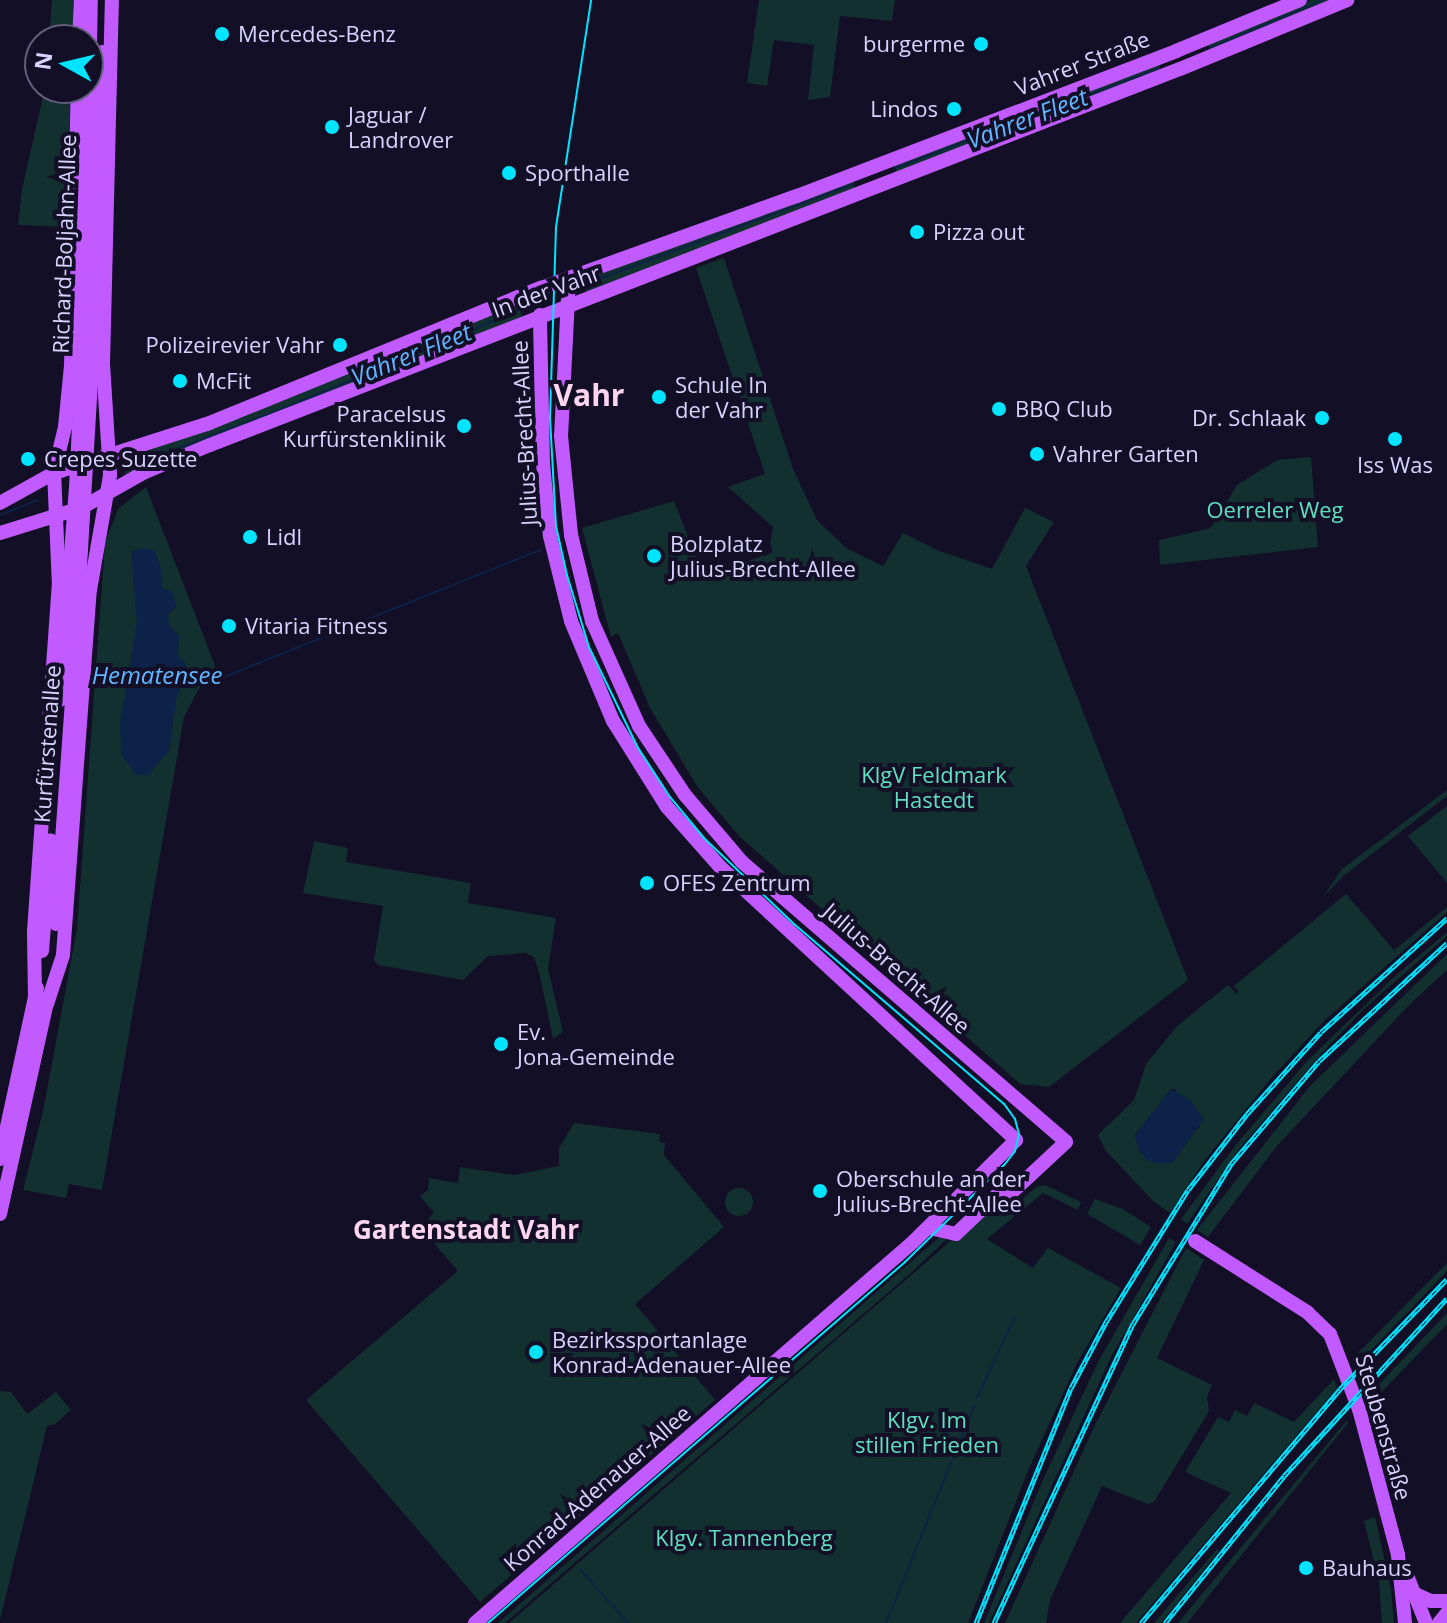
<!DOCTYPE html>
<html>
<head>
<meta charset="utf-8">
<style>
  body { margin:0 }
  #map { position:relative; width:1447px; height:1623px; overflow:hidden; background:#130f26; font-family:"Open Sans",sans-serif }
  div>[style] { position:absolute }
  [style*='--x'] { left:calc(var(--x)*1px); top:calc(var(--y)*1px); width:calc(var(--w)*1px); rotate:calc(var(--a)*1deg) }
  .green>* { inset:0; background:#12302f }
  .round { border-radius:50% }
  .water>* { inset:0; background:#0c2248 }
  .stream>* { height:2px; margin:-1px; padding:0 1px; transform-origin:1px; border-radius:1px; background:#0c2248 }
  .major>* { height:14px; margin:-7px; padding:0 7px; transform-origin:7px; border-radius:7px; background:#c25bff }
  .tram>* { height:2px; margin:-1px; padding:0 1px; transform-origin:1px; border-radius:1px; background:#00e5ff }
  .rail>* { height:5px; margin-top:-2.5px; transform-origin:0; background:repeating-linear-gradient(90deg,#130f26 0 6px,#00e5ff 0 12px); box-sizing:border-box; border-block:2px solid #00e5ff }
  .major-bridge>* { height:14px; margin:-7px; padding:0 7px; transform-origin:7px; border-radius:7px; background:#c25bff }
  .dots>* { width:22px; height:22px; translate:-50% -50%; box-sizing:border-box; border:4px solid #130f26; border-radius:50% }
  span { translate:-50% -50%; white-space:nowrap; text-align:center; line-height:1.15; -webkit-text-stroke:8px #130f26; paint-order:stroke }
  .poi-label { font-size:22px; color:#d9d4ff }
  .left { translate:0 -50%; text-align:left }
  .right { translate:-100% -50%; text-align:right }
  .street-label { font-size:22px; color:#d9d4ff }
  .park-label { font-size:22px; color:#5fe0c0 }
  .water-label { font-size:24px; color:#62b6ff; font-style:italic }
  .quarter-label { font-size:26px; color:#ffd6f0; font-weight:700 }
  .district-label { font-size:30px; color:#ffd6f0; font-weight:700 }
  .north { position:absolute; left:24px; top:24px; width:80px; height:80px; box-sizing:border-box; background:#130f26; border:2px solid #625e7d; border-radius:50%; rotate:278deg; font-size:22px; font-weight:700; line-height:32px; text-align:center; color:#d9d4ff }
  .north::after { content:''; display:block; margin:auto; width:28px; height:36px; background:#00e5ff; clip-path:polygon(50% 0,100% 100%,50% 72%,0 100%) }
</style>
</head>
<body>
<div id="map">
  <div class="green">
    <i style="clip-path:polygon(52px 0,75px 0,74px 40px,49px 40px)"></i>
    <i style="clip-path:polygon(759px 0,895px 0,892px 21px,840px 16px,830px 97px,808px 100px,814px 45px,774px 40px,767px 86px,747px 83px)"></i>
    <i style="clip-path:polygon(1312px 0,1337px 0,1211px 52px,1207px 43px)"></i>
    <i style="clip-path:polygon(1158px 62px,1161px 72px,897px 173px,893px 163px)"></i>
    <i style="clip-path:polygon(45px 88px,71px 88px,65px 227px,18px 225px,22px 189px)"></i>
    <i style="clip-path:polygon(853px 178px,855px 190px,586px 296px,587px 279px)"></i>
    <i style="clip-path:polygon(724px 258px,793px 469px,817px 520px,846px 548px,883px 566px,903px 533px,937px 550px,992px 569px,1025px 508px,1054px 522px,1026px 566px,1188px 980px,1049px 1087px,1020px 1084px,738px 835px,697px 786px,650px 708px,618px 633px,611px 637px,582px 528px,674px 501px,704px 577px,773px 552px,770px 543px,773px 527px,728px 487px,765px 474px,696px 268px)"></i>
    <i style="clip-path:polygon(521px 301px,521px 317px,125px 477px,126px 457px)"></i>
    <i style="clip-path:polygon(1311px 457px,1318px 547px,1160px 565px,1159px 540px,1211px 528px,1237px 485px,1277px 460px)"></i>
    <i style="clip-path:polygon(146px 487px,217px 671px,198px 690px,184px 717px,102px 1190px,69px 1184px,66px 1198px,23px 1190px,43px 1111px,77px 929px,105px 543px,118px 509px)"></i>
    <i style="clip-path:polygon(1447px 790px,1447px 796px,1342px 877px,1323px 897px,1342px 869px)"></i>
    <i style="clip-path:polygon(1447px 806px,1447px 883px,1408px 836px)"></i>
    <i style="clip-path:polygon(314px 841px,348px 848px,346px 862px,471px 883px,468px 903px,556px 918px,548px 969px,563px 1032px,553px 1039px,540px 976px,534px 957px,526px 953px,488px 956px,463px 980px,378px 965px,374px 960px,383px 906px,303px 893px)"></i>
    <i style="clip-path:polygon(evenodd,1346px 894px,1394px 950px,1447px 907px,1447px 912px,1324px 1021px,1273px 1076px,1204px 1161px,1170px 1213px,1154px 1202px,1106px 1151px,1098px 1135px,1134px 1100px,1146px 1064px,1177px 1026px,1228px 985px,1237px 994px,1239px 992px,1234px 986px,1346px 894px,1171px 1089px,1175px 1089px,1200px 1127px,1193px 1132px,1135px 1135px,1171px 1089px)"></i>
    <i style="clip-path:polygon(1447px 932px,1447px 936px,1364px 1009px,1321px 1054px,1239px 1149px,1187px 1224px,1181px 1219px,1235px 1146px,1307px 1061px,1394px 977px)"></i>
    <i style="clip-path:polygon(1447px 954px,1447px 970px,1409px 1005px,1276px 1147px,1208px 1237px,1197px 1230px,1310px 1086px)"></i>
    <i style="clip-path:polygon(574px 1123px,660px 1134px,659px 1142px,665px 1143px,664px 1155px,724px 1227px,635px 1304px,715px 1400px,480px 1602px,306px 1400px,458px 1271px,420px 1227px,434px 1213px,420px 1196px,428px 1190px,429px 1178px,458px 1183px,460px 1167px,514px 1175px,559px 1166px,559px 1148px)"></i>
    <i style="clip-path:polygon(1045px 1185px,1081px 1202px,1078px 1210px,1043px 1193px,987px 1239px,1033px 1268px,1048px 1248px,1121px 1288px,1077px 1363px,1030px 1466px,968px 1623px,509px 1623px,991px 1206px,1019px 1202px,1036px 1187px)"></i>
    <i class="round" style="left:725px;top:1188px;width:28px;height:28px"></i>
    <i style="clip-path:polygon(1095px 1199px,1123px 1209px,1151px 1227px,1140px 1245px,1087px 1214px)"></i>
    <i style="clip-path:polygon(944px 1233px,951px 1235px,912px 1272px,505px 1623px,498px 1623px)"></i>
    <i style="clip-path:polygon(1169px 1238px,1176px 1242px,1111px 1357px,989px 1623px,984px 1623px,1042px 1482px,1098px 1362px)"></i>
    <i style="clip-path:polygon(1186px 1248px,1204px 1260px,1157px 1358px,1212px 1385px,1207px 1397px,1209px 1411px,1154px 1502px,1148px 1504px,1102px 1486px,1050px 1600px,1046px 1623px,1005px 1623px,1095px 1425px)"></i>
    <i style="clip-path:polygon(1447px 1263px,1447px 1271px,1359px 1363px,1354px 1357px)"></i>
    <i style="clip-path:polygon(1447px 1313px,1447px 1324px,1370px 1404px,1367px 1397px)"></i>
    <i style="clip-path:polygon(1334px 1379px,1337px 1388px,1136px 1623px,1120px 1623px,1231px 1493px,1185px 1472px,1218px 1417px,1229px 1422px,1235px 1410px,1247px 1416px,1254px 1403px,1294px 1422px)"></i>
    <i style="clip-path:polygon(0 1391px,11px 1392px,27px 1414px,56px 1392px,71px 1410px,55px 1424px,47px 1426px,0 1620px)"></i>
    <i style="clip-path:polygon(1347px 1420px,1348px 1423px,1187px 1623px,1178px 1623px)"></i>
    <i style="clip-path:polygon(1375px 1517px,1391px 1589px,1394px 1623px,1382px 1623px,1379px 1582px,1364px 1521px)"></i>
    <i style="clip-path:polygon(1217px 1549px,1219px 1551px,1161px 1623px,1154px 1623px)"></i>
  </div>
  <div class="water">
    <i style="clip-path:polygon(145px 548px,155px 551px,161px 569px,162px 588px,173px 592px,176px 607px,168px 615px,169px 625px,179px 636px,178px 657px,184px 661px,189px 674px,177px 696px,169px 751px,148px 775px,136px 775px,122px 755px,120px 724px,137px 622px,131px 555px,132px 551px)"></i>
    <i style="clip-path:polygon(1171px 1089px,1189px 1099px,1204px 1119px,1173px 1162px,1158px 1164px,1147px 1160px,1138px 1149px,1135px 1135px)"></i>
  </div>
  <div class="stream">
    <i style="--x:1210;--y:48;--w:123;--a:-23"></i>
    <i style="--x:895;--y:168;--w:282;--a:-20.7"></i>
    <i style="--x:593;--y:281;--w:278;--a:-20.4"></i>
    <i style="--x:127;--y:468;--w:177;--a:-20.9"></i>
    <i style="--x:292;--y:405;--w:244;--a:-22.7"></i>
    <i style="--x:0;--y:515;--w:41;--a:-21.5"></i>
    <i style="--x:187;--y:673;--w:21;--a:14"></i>
    <i style="--x:207;--y:678;--w:17;--a:-3"></i>
    <i style="--x:224;--y:677;--w:341;--a:-21.9"></i>
    <i style="--x:977;--y:1398;--w:90;--a:-65.1"></i>
    <i style="--x:580;--y:1569;--w:72;--a:48.4"></i>
    <i style="--x:886;--y:1623;--w:234;--a:-67.9"></i>
  </div>
  <div class="major">
    <i style="--x:79;--y:40;--w:40;--a:-87.1"></i>
    <i style="--x:86;--y:275;--w:275;--a:-89"></i>
    <i style="--x:97;--y:276;--w:224;--a:-88.7"></i>
    <i style="--x:569;--y:279;--w:157;--a:92.9"></i>
    <i style="--x:561;--y:436;--w:100;--a:84.2"></i>
    <i style="--x:571;--y:535;--w:89;--a:76.3"></i>
    <i style="--x:592;--y:621;--w:115;--a:65.9"></i>
    <i style="--x:639;--y:726;--w:83;--a:56.3"></i>
    <i style="--x:685;--y:795;--w:88;--a:49.6"></i>
    <i style="--x:742;--y:862;--w:428;--a:40.8"></i>
    <i style="--x:1066;--y:1142;--w:76;--a:137.1"></i>
    <i style="--x:1010;--y:1194;--w:14;--a:172"></i>
    <i style="--x:996;--y:1196;--w:55;--a:136.5"></i>
    <i style="--x:956;--y:1234;--w:28;--a:-167"></i>
    <i style="--x:0;--y:503;--w:62;--a:-29.1"></i>
    <i style="--x:54;--y:473;--w:161;--a:-17.8"></i>
    <i style="--x:207;--y:424;--w:361;--a:-22.2"></i>
    <i style="--x:541;--y:288;--w:272;--a:-19.8"></i>
    <i style="--x:797;--y:196;--w:406;--a:-20.9"></i>
    <i style="--x:1176;--y:51;--w:134;--a:-22.4"></i>
    <i style="--x:0;--y:533;--w:85;--a:-17.2"></i>
    <i style="--x:81;--y:508;--w:73;--a:-29.4"></i>
    <i style="--x:145;--y:472;--w:70;--a:-22.6"></i>
    <i style="--x:210;--y:445;--w:1040;--a:-21.19"></i>
    <i style="--x:1180;--y:69;--w:181;--a:-22.4"></i>
    <i style="--x:56;--y:924;--w:224;--a:-85.9"></i>
    <i style="--x:42;--y:951;--w:111;--a:-85.4"></i>
    <i style="--x:35;--y:997;--w:66;--a:-90.9"></i>
    <i style="--x:34;--y:931;--w:346;--a:-85.9"></i>
    <i style="--x:59;--y:586;--w:113;--a:-92.5"></i>
    <i style="--x:54;--y:473;--w:47;--a:-76.6"></i>
    <i style="--x:65;--y:427;--w:61;--a:-84.4"></i>
    <i style="--x:71;--y:366;--w:278;--a:-88.6"></i>
    <i style="--x:47;--y:1004;--w:52;--a:-71.9"></i>
    <i style="--x:63;--y:955;--w:366;--a:-85.8"></i>
    <i style="--x:90;--y:590;--w:117;--a:-80.1"></i>
    <i style="--x:110;--y:475;--w:111;--a:-93.6"></i>
    <i style="--x:103;--y:364;--w:364;--a:-88.6"></i>
    <i style="--x:0;--y:1159;--w:175;--a:-77.8"></i>
    <i style="--x:0;--y:1214;--w:222;--a:-77.5"></i>
    <i style="--x:1195;--y:1241;--w:133;--a:32.4"></i>
    <i style="--x:1307;--y:1312;--w:32;--a:44"></i>
    <i style="--x:1330;--y:1334;--w:80;--a:68.9"></i>
    <i style="--x:1359;--y:1409;--w:151;--a:75"></i>
    <i style="--x:1398;--y:1555;--w:68;--a:84.1"></i>
    <i style="--x:1406;--y:1573;--w:54;--a:68.2"></i>
    <i style="--x:1415;--y:1594;--w:17;--a:24"></i>
    <i style="--x:1431;--y:1601;--w:16;--a:0"></i>
    <i style="--x:475;--y:1623;--w:581;--a:-41.02"></i>
    <i style="--x:913;--y:1242;--w:145;--a:-44.7"></i>
    <i style="--x:1016;--y:1140;--w:400;--a:-137.3"></i>
    <i style="--x:722;--y:869;--w:83;--a:-131.6"></i>
    <i style="--x:667;--y:807;--w:102;--a:-122.1"></i>
    <i style="--x:613;--y:721;--w:108;--a:-112.8"></i>
    <i style="--x:571;--y:621;--w:88;--a:-103.9"></i>
    <i style="--x:550;--y:536;--w:73;--a:-95.5"></i>
    <i style="--x:543;--y:463;--w:148;--a:-91.2"></i>
    <i style="--x:1439;--y:1623;--w:13;--a:-51"></i>
  </div>
  <div class="tram">
    <i style="--x:488;--y:1623;--w:552;--a:-40.88"></i>
    <i style="--x:905;--y:1262;--w:140;--a:-44.4"></i>
    <i style="--x:1005;--y:1164;--w:16;--a:-52"></i>
    <i style="--x:1015;--y:1151;--w:17;--a:-77"></i>
    <i style="--x:1019;--y:1134;--w:16;--a:-105"></i>
    <i style="--x:1015;--y:1119;--w:19;--a:-126"></i>
    <i style="--x:1004;--y:1104;--w:275;--a:-139.4"></i>
    <i style="--x:795;--y:925;--w:126;--a:-136.3"></i>
    <i style="--x:704;--y:838;--w:53;--a:-129.7"></i>
    <i style="--x:670;--y:797;--w:59;--a:-123.1"></i>
    <i style="--x:638;--y:748;--w:112;--a:-115.9"></i>
    <i style="--x:589;--y:647;--w:75;--a:-107"></i>
    <i style="--x:567;--y:575;--w:50;--a:-102.7"></i>
    <i style="--x:556;--y:526;--w:108;--a:-93.2"></i>
    <i style="--x:550;--y:418;--w:191;--a:-88.2"></i>
    <i style="--x:556;--y:227;--w:230;--a:-81.2"></i>
  </div>
  <div class="rail">
    <i style="--x:976;--y:1623;--w:253;--a:-68"></i>
    <i style="--x:1071;--y:1388;--w:75;--a:-62.1"></i>
    <i style="--x:1106;--y:1322;--w:155;--a:-58.2"></i>
    <i style="--x:1188;--y:1190;--w:96;--a:-52.2"></i>
    <i style="--x:1247;--y:1114;--w:110;--a:-47.9"></i>
    <i style="--x:1321;--y:1032;--w:170;--a:-42.1"></i>
    <i style="--x:994;--y:1623;--w:330;--a:-65.1"></i>
    <i style="--x:1133;--y:1324;--w:188;--a:-58.5"></i>
    <i style="--x:1231;--y:1164;--w:135;--a:-49.5"></i>
    <i style="--x:1319;--y:1061;--w:174;--a:-42.7"></i>
    <i style="--x:1141;--y:1623;--w:307;--a:-49.6"></i>
    <i style="--x:1340;--y:1389;--w:153;--a:-45.8"></i>
    <i style="--x:1165;--y:1623;--w:189;--a:-51"></i>
    <i style="--x:1284;--y:1476;--w:241;--a:-47.5"></i>
  </div>
  <div class="major-bridge">
    <i style="--x:60;--y:700;--w:212;--a:-85.7"></i>
    <i style="--x:76;--y:489;--w:214;--a:-87.3"></i>
    <i style="--x:72;--y:701;--w:426;--a:-86.6"></i>
  </div>
  <div class="dots">
    <i style="left:222px;top:34px;background:#00e5ff"></i>
    <i style="left:981px;top:44px;background:#00e5ff"></i>
    <i style="left:954px;top:109px;background:#00e5ff"></i>
    <i style="left:332px;top:127px;background:#00e5ff"></i>
    <i style="left:509px;top:173px;background:#00e5ff"></i>
    <i style="left:917px;top:232px;background:#00e5ff"></i>
    <i style="left:340px;top:345px;background:#00e5ff"></i>
    <i style="left:180px;top:381px;background:#00e5ff"></i>
    <i style="left:659px;top:397px;background:#00e5ff"></i>
    <i style="left:999px;top:409px;background:#00e5ff"></i>
    <i style="left:1322px;top:418px;background:#00e5ff"></i>
    <i style="left:464px;top:426px;background:#00e5ff"></i>
    <i style="left:1395px;top:439px;background:#00e5ff"></i>
    <i style="left:1037px;top:454px;background:#00e5ff"></i>
    <i style="left:28px;top:459px;background:#00e5ff"></i>
    <i style="left:250px;top:537px;background:#00e5ff"></i>
    <i style="left:654px;top:556px;background:#00e5ff"></i>
    <i style="left:229px;top:626px;background:#00e5ff"></i>
    <i style="left:647px;top:883px;background:#00e5ff"></i>
    <i style="left:501px;top:1044px;background:#00e5ff"></i>
    <i style="left:820px;top:1191px;background:#00e5ff"></i>
    <i style="left:536px;top:1352px;background:#00e5ff"></i>
    <i style="left:1306px;top:1568px;background:#00e5ff"></i>
  </div>
  <div class="poi-label">
    <span class="left" style="left:238px;top:34px">Mercedes-Benz</span>
    <span class="right" style="left:965px;top:44px">burgerme</span>
    <span class="right" style="left:938px;top:109px">Lindos</span>
    <span class="left" style="left:348px;top:127px">Jaguar /<br>Landrover</span>
    <span class="left" style="left:525px;top:173px">Sporthalle</span>
    <span class="left" style="left:933px;top:232px">Pizza out</span>
    <span class="right" style="left:324px;top:345px">Polizeirevier Vahr</span>
    <span class="left" style="left:196px;top:381px">McFit</span>
    <span class="left" style="left:675px;top:397px">Schule In<br>der Vahr</span>
    <span class="left" style="left:1015px;top:409px">BBQ Club</span>
    <span class="right" style="left:446px;top:426px">Paracelsus<br>Kurfürstenklinik</span>
    <span class="right" style="left:1306px;top:418px">Dr. Schlaak</span>
    <span class="left" style="left:1053px;top:454px">Vahrer Garten</span>
    <span class="left" style="left:44px;top:459px">Crepes Suzette</span>
    <span style="left:1395px;top:465px">Iss Was</span>
    <span class="left" style="left:266px;top:537px">Lidl</span>
    <span class="left" style="left:670px;top:556px">Bolzplatz<br>Julius-Brecht-Allee</span>
    <span class="left" style="left:245px;top:626px">Vitaria Fitness</span>
    <span class="left" style="left:663px;top:883px">OFES Zentrum</span>
    <span class="left" style="left:517px;top:1044px">Ev.<br>Jona-Gemeinde</span>
    <span class="left" style="left:836px;top:1191px">Oberschule an der<br>Julius-Brecht-Allee</span>
    <span class="left" style="left:552px;top:1352px">Bezirkssportanlage<br>Konrad-Adenauer-Allee</span>
    <span class="left" style="left:1322px;top:1568px">Bauhaus</span>
  </div>
  <div class="street-label">
    <span style="left:1082px;top:63px;rotate:-21deg">Vahrer Straße</span>
    <span style="left:64px;top:244px;rotate:-88deg">Richard-Boljahn-Allee</span>
    <span style="left:546px;top:291px;rotate:-20deg">In der Vahr</span>
    <span style="left:524px;top:433px;rotate:-93deg">Julius-Brecht-Allee</span>
    <span style="left:47px;top:744px;rotate:-86deg">Kurfürstenallee</span>
    <span style="left:897px;top:968px;rotate:41deg">Julius-Brecht-Allee</span>
    <span style="left:1384px;top:1427px;rotate:74deg">Steubenstraße</span>
    <span style="left:597px;top:1488px;rotate:-41deg">Konrad-Adenauer-Allee</span>
  </div>
  <div class="park-label">
    <span style="left:1275px;top:510px">Oerreler Weg</span>
    <span style="left:934px;top:787px">KlgV Feldmark<br>Hastedt</span>
    <span style="left:927px;top:1432px">Klgv. Im<br>stillen Frieden</span>
    <span style="left:744px;top:1538px">Klgv. Tannenberg</span>
  </div>
  <div class="water-label">
    <span style="left:1027px;top:118px;rotate:-21deg">Vahrer Fleet</span>
    <span style="left:411px;top:354px;rotate:-22deg">Vahrer Fleet</span>
    <span style="left:157px;top:675px">Hematensee</span>
  </div>
  <div class="quarter-label">
    <span style="left:466px;top:1230px">Gartenstadt Vahr</span>
  </div>
  <div class="district-label">
    <span style="left:589px;top:395px">Vahr</span>
  </div>
  <div class="north">N</div>
</div>
</body>
</html>
